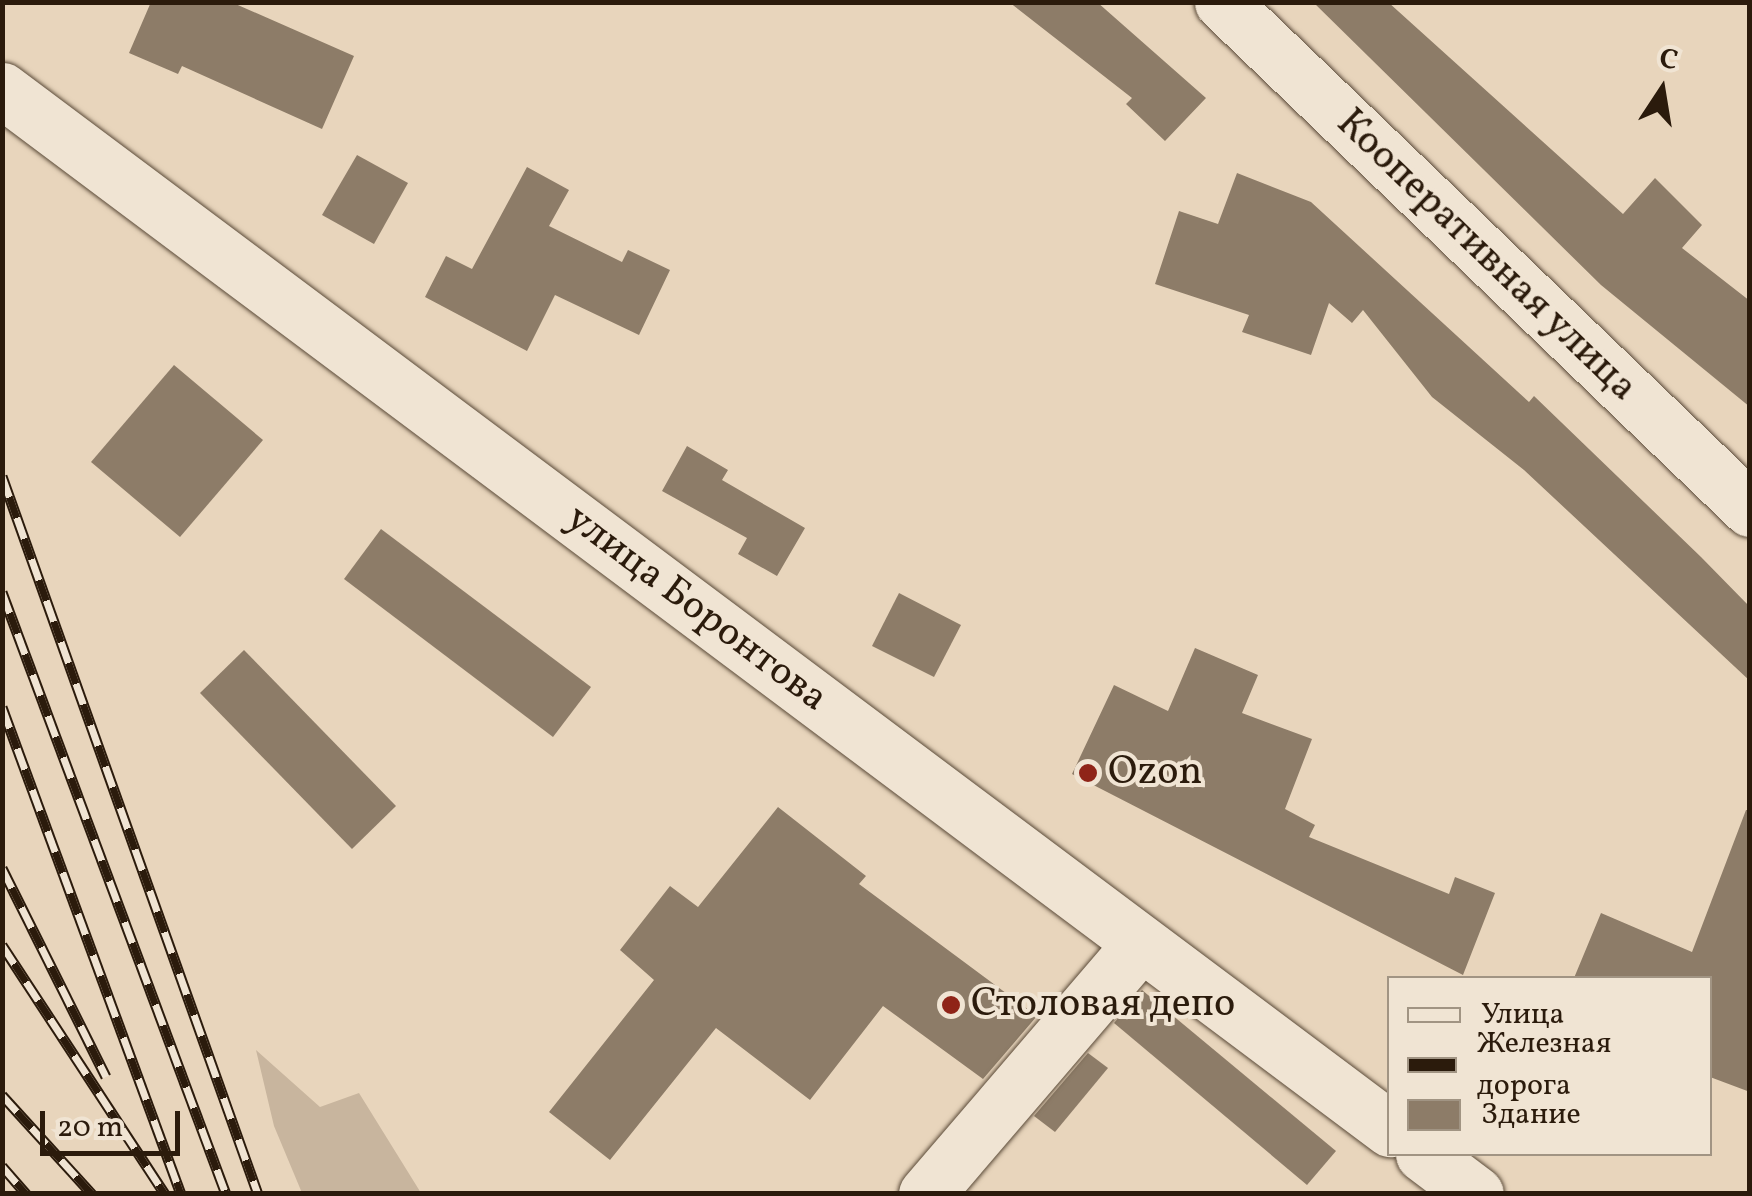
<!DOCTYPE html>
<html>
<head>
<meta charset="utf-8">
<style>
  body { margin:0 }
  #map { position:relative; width:1752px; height:1196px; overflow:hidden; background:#e8d5bc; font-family:Vollkorn,serif }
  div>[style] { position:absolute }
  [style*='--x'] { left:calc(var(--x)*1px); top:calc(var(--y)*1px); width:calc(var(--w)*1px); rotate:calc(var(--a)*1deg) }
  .green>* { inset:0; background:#c8b59e }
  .building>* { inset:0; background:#8d7c68 }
  .roads { filter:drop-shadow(0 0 2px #5a4a38) drop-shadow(0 0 2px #5a4a38) }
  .minor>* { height:55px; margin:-27.5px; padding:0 27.5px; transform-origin:27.5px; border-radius:27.5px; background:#f0e4d3 }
  .rail>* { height:11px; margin-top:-5.5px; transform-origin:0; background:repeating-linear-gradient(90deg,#f0e4d3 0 22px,#2b1b0c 0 44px); box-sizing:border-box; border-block:2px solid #2b1b0c }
  .dots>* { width:28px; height:28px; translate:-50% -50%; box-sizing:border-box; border:5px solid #f0e4d3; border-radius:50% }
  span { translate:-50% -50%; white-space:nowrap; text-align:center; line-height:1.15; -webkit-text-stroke:8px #f0e4d3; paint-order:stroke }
  .street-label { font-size:40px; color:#2b1b0c }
  .poi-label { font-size:40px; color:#2b1b0c }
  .left { translate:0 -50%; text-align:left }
  .frame { position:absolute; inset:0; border:5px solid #2b1b0c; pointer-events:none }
  .legend { position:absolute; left:1387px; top:976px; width:325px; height:180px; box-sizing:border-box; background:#f0e4d3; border:2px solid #a19483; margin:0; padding:12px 18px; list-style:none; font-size:30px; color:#2b1b0c }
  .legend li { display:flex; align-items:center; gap:20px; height:50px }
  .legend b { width:50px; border:2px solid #a19483 }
  .north { position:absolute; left:1612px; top:40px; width:100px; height:100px; -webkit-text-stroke:8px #f0e4d3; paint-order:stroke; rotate:12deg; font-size:28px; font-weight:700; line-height:40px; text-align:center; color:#2b1b0c }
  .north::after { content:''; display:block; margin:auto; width:35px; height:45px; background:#2b1b0c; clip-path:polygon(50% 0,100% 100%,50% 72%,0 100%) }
  .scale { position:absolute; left:40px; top:1111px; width:140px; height:45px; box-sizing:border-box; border:5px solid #2b1b0c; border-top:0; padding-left:12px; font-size:30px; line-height:35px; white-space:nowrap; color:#2b1b0c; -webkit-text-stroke:8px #f0e4d3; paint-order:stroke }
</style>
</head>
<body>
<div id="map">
  <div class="green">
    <i style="clip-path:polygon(256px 1050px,320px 1107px,359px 1093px,421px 1193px,302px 1193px,274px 1126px)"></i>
  </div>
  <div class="building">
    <i style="clip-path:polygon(151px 2px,231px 2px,354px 56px,322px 129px,182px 66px,178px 74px,129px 53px)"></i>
    <i style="clip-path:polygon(1009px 2px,1097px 2px,1206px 98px,1165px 141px,1126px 104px,1132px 98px)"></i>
    <i style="clip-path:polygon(1313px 2px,1388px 2px,1623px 214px,1655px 178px,1702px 225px,1682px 248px,1750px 301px,1750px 407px,1601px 285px)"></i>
    <i style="clip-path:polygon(357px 155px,408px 183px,374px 244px,322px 215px)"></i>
    <i style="clip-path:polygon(527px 167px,569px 190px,549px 226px,622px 262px,628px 250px,670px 270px,639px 335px,555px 295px,527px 351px,425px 297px,446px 256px,472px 269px)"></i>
    <i style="clip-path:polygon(1237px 173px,1311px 202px,1529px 402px,1534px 396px,1701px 557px,1750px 607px,1750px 681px,1524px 470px,1432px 397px,1363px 310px,1352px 323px,1329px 303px,1311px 355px,1242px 332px,1249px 315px,1155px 284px,1179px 211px,1218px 224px)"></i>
    <i style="clip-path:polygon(174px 365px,263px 440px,180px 537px,91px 462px)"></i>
    <i style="clip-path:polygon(687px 446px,728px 470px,722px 480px,805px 528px,777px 576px,738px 554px,747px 538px,662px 491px)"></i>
    <i style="clip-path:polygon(381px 529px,591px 687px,553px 737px,344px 579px)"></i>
    <i style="clip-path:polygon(899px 593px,961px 625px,934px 677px,872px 646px)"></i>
    <i style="clip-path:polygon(1195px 648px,1258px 675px,1242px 713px,1312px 739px,1285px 809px,1315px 825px,1309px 837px,1449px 894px,1455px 877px,1495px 893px,1463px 975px,1072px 774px,1114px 685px,1168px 711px)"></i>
    <i style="clip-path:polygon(244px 650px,396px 806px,352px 849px,200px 693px)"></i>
    <i style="clip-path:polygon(778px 807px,866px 876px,859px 884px,1037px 1016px,983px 1079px,883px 1006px,810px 1100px,716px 1028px,610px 1160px,549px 1112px,654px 980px,620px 950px,670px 886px,698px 907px)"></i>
    <i style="clip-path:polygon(1746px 810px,1750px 810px,1750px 1092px,1710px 1077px,1710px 978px,1574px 978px,1601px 913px,1692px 952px)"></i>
    <i style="clip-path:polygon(1142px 990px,1336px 1151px,1307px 1185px,1114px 1023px)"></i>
    <i style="clip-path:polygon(1088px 1053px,1108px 1068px,1055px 1132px,1034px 1116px)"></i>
  </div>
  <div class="roads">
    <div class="minor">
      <i style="--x:1222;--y:2;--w:732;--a:43.84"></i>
      <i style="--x:2;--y:90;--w:1734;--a:36.82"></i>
      <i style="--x:1423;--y:1154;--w:66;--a:37"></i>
      <i style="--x:926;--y:1194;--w:330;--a:-49.4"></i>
    </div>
  </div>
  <div class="rail">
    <i style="--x:2;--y:476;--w:762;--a:70.38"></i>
    <i style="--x:2;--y:592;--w:642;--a:69.59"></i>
    <i style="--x:2;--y:707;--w:519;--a:69.82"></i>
    <i style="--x:2;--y:868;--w:233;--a:63.5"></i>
    <i style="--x:2;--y:945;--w:298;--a:56.8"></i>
    <i style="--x:2;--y:1095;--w:134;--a:47.7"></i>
    <i style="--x:2;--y:1166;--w:37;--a:49"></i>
  </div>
  <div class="dots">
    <i style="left:1088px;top:773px;background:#8f2418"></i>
    <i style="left:951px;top:1005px;background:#8f2418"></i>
  </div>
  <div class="street-label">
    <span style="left:1486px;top:256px;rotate:44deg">Кооперативная улица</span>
    <span style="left:696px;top:609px;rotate:37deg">улица Боронтова</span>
  </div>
  <div class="poi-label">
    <span class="left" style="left:1108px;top:773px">Ozon</span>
    <span class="left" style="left:971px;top:1005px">Столовая депо</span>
  </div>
  <div class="frame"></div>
  <ul class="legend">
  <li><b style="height:12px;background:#f0e4d3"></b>Улица</li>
  <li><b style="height:12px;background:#2b1b0c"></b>Железная дорога</li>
  <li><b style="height:28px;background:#8d7c68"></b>Здание</li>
  </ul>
  <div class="north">С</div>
  <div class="scale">20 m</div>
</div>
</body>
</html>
